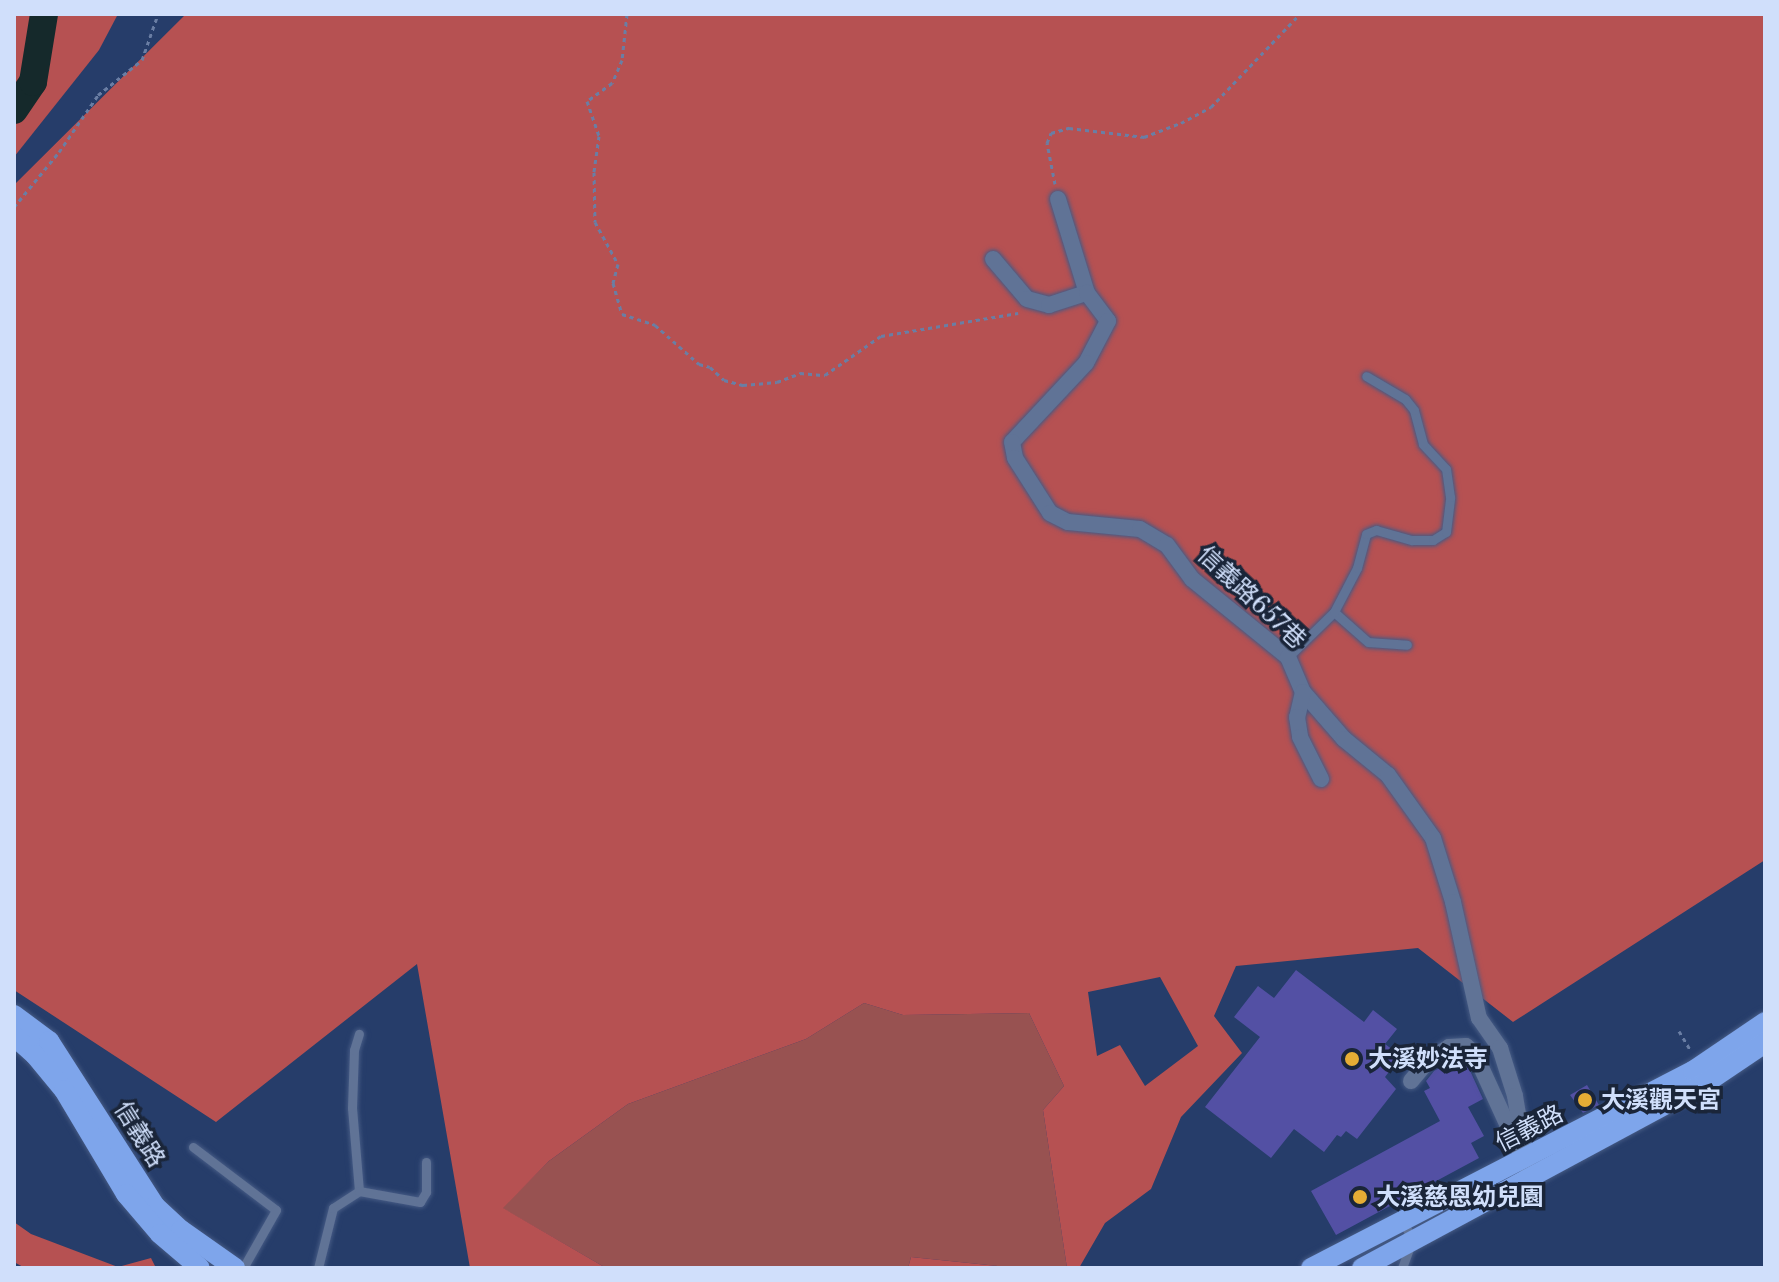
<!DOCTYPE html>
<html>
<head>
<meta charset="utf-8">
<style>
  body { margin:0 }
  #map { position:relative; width:1779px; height:1282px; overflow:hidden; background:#263d6a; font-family:"Libre Baskerville","Noto Sans TC",serif }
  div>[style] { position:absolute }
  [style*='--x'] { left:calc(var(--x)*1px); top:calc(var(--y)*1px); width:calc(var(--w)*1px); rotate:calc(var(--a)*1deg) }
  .green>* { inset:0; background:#985251 }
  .forest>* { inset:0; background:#b65152 }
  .river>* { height:28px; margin:-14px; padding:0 14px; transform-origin:14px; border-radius:14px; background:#15292b }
  .building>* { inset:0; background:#5350a4 }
  .path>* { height:3px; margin-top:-1.5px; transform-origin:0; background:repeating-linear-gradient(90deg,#6a7ea4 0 4px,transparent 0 8px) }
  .roads { filter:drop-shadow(0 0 2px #455a84) drop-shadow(0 0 2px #455a84) }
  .lane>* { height:9px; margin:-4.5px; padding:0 4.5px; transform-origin:4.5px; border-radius:4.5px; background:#607396 }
  .street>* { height:16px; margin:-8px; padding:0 8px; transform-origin:8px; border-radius:8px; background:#607396 }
  .primary>* { height:20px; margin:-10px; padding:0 10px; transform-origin:10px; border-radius:10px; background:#7ea5eb }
  .dots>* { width:22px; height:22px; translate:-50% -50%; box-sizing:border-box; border:4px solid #1a2539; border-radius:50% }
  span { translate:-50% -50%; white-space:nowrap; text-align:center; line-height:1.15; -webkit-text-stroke:7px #1a2539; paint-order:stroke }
  .street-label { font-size:24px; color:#d0dffb }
  .poi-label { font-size:24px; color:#d0dffb; font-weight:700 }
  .left { translate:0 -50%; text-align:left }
  .frame { position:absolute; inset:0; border:16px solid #d0dffb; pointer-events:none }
</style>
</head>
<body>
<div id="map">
  <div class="green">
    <i style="clip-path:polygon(864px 1003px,903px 1015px,1029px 1013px,1064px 1086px,1043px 1110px,1067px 1268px,1017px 1268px,911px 1257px,908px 1268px,606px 1268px,502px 1208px,549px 1161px,628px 1104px,806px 1039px)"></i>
  </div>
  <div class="forest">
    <i style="clip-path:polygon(14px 14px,118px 14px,99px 50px,14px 157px)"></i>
    <i style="clip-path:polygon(evenodd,186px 14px,1765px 14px,1765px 860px,1513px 1022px,1418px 948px,1236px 966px,1214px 1016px,1242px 1053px,1181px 1117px,1151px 1189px,1105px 1223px,1079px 1268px,1067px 1268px,1043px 1110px,1064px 1086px,1029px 1013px,903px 1015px,864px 1003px,806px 1039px,628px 1104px,549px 1161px,503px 1208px,606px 1268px,470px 1268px,417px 964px,216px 1122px,14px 990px,14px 185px,186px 14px,1160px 977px,1198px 1046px,1145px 1086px,1120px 1045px,1097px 1056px,1088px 992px,1160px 977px)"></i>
    <i style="clip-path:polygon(14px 1222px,31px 1234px,118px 1267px,151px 1258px,156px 1268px,25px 1268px,14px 1262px)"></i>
    <i style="clip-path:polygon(911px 1257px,1017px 1268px,908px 1268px)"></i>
  </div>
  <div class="river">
    <i style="--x:14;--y:110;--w:34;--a:-56"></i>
    <i style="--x:33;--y:82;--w:69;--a:-80.8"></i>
  </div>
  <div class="building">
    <i style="clip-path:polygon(1296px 970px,1364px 1022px,1373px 1010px,1397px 1029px,1385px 1044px,1401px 1056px,1385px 1077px,1396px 1089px,1357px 1139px,1346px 1131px,1341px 1137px,1337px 1135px,1324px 1152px,1294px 1129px,1271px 1158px,1205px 1107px,1260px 1037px,1234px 1017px,1258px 986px,1274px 998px)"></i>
    <i style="clip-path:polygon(1455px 1059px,1467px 1064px,1483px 1099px,1468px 1107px,1484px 1136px,1471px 1143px,1479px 1158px,1336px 1235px,1311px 1191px,1440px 1121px,1424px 1091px,1430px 1088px,1426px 1081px,1434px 1071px)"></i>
    <i style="clip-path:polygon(1587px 1085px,1599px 1105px,1583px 1113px,1570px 1095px)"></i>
  </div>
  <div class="path">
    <i style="--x:627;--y:14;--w:46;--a:96.2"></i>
    <i style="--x:622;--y:60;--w:25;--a:113"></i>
    <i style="--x:612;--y:83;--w:31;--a:144"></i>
    <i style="--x:587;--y:101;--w:37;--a:71"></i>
    <i style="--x:599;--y:136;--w:36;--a:98"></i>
    <i style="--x:594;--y:172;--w:50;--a:88.9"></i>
    <i style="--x:595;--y:222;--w:48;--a:61.3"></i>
    <i style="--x:618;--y:264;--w:20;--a:105"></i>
    <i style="--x:613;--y:283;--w:32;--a:74"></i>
    <i style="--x:622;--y:314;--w:35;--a:18"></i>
    <i style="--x:655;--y:325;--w:59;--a:41.6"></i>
    <i style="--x:699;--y:364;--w:11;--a:15"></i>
    <i style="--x:710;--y:367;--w:19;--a:43"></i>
    <i style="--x:724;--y:380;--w:20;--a:15"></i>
    <i style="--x:743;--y:385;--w:34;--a:-5"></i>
    <i style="--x:777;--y:382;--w:25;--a:-21"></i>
    <i style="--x:800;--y:373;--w:25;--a:5"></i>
    <i style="--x:825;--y:375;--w:68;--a:-34.9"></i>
    <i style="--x:881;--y:336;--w:139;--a:-9.5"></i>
    <i style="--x:1055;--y:184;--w:42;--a:-101"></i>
    <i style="--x:1047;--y:143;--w:11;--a:-68"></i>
    <i style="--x:1051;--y:133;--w:19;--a:-16"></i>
    <i style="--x:1069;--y:128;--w:76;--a:6.8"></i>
    <i style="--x:1144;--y:137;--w:40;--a:-21"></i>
    <i style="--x:1181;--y:123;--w:34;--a:-28"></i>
    <i style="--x:1211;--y:107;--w:129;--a:-46.3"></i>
    <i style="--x:14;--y:207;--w:71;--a:-50.7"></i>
    <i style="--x:59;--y:152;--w:69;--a:-55.6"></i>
    <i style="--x:98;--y:95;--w:56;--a:-38.5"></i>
    <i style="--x:142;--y:60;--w:49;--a:-70.8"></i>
    <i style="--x:1679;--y:1031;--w:23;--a:59"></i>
  </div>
  <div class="roads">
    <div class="lane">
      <i style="--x:1334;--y:612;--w:45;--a:41.4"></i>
      <i style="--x:1368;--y:642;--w:39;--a:4"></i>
      <i style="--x:1288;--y:657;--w:64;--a:-44.4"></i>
      <i style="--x:1334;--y:612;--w:50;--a:-62.4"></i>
      <i style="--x:1357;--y:568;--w:35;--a:-75"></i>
      <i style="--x:1366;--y:534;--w:11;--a:-22"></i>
      <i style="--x:1376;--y:530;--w:37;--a:16"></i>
      <i style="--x:1412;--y:540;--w:21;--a:0"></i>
      <i style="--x:1433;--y:540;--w:15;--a:-32"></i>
      <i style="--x:1446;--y:532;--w:35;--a:-83"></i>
      <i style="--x:1450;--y:497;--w:28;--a:-98"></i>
      <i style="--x:1446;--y:469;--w:34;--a:-133"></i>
      <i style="--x:1423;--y:444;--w:35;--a:-105"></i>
      <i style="--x:1414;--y:410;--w:14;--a:-129"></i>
      <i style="--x:1405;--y:399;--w:45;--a:-149.5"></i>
      <i style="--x:193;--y:1147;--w:104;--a:37.2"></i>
      <i style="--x:276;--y:1210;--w:67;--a:119.6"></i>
      <i style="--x:359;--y:1191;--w:83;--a:-94.8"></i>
      <i style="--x:352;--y:1108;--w:58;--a:-88"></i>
      <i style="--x:354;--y:1050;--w:17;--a:-73"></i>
      <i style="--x:318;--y:1268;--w:62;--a:-76"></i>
      <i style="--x:333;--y:1208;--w:31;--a:-33"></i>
      <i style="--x:359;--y:1191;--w:62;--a:10.2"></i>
      <i style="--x:420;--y:1202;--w:12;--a:-59"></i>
      <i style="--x:426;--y:1192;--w:30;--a:-90"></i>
      <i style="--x:1402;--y:1268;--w:30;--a:-70"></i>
      <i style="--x:1412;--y:1240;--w:23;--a:-115"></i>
    </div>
    <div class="street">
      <i style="--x:1058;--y:199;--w:98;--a:72.9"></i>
      <i style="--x:993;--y:259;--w:52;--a:49.6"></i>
      <i style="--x:1027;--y:299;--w:23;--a:15"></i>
      <i style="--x:1049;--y:305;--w:40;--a:-18"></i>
      <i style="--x:1087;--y:293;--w:35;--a:53"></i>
      <i style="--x:1108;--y:321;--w:47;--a:117.6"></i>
      <i style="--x:1086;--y:363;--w:108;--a:133.1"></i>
      <i style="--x:1012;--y:442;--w:16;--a:79"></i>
      <i style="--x:1015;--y:458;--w:65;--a:57.5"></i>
      <i style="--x:1050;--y:513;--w:20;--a:27"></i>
      <i style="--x:1068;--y:522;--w:72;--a:5.6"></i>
      <i style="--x:1140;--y:529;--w:31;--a:31"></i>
      <i style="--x:1167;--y:545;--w:42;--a:53.7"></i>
      <i style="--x:1192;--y:579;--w:124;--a:39.1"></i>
      <i style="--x:1288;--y:657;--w:38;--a:67"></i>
      <i style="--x:1303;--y:692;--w:62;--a:48.9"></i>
      <i style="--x:1344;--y:739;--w:57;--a:39.3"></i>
      <i style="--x:1388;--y:775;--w:77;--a:54.5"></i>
      <i style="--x:1433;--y:838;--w:67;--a:72.6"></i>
      <i style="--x:1453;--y:902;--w:119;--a:77.4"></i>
      <i style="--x:1479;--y:1018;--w:37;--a:55"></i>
      <i style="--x:1500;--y:1048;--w:50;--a:72.6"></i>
      <i style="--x:1515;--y:1096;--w:73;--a:80.5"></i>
      <i style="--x:1303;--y:692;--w:26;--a:103"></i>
      <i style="--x:1297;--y:717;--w:20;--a:81"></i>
      <i style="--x:1300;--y:737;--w:47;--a:63.4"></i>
      <i style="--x:1411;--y:1081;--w:26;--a:-50"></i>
      <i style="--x:1428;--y:1061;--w:25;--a:-34"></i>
      <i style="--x:1449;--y:1047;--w:17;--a:-3"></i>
      <i style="--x:1466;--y:1046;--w:12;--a:42"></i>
      <i style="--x:1475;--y:1054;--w:103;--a:65.4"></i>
    </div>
    <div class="primary">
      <i style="--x:14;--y:1015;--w:44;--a:36.6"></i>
      <i style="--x:49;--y:1041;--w:196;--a:57.3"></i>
      <i style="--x:155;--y:1206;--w:35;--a:43"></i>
      <i style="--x:181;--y:1230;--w:66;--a:35.1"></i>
      <i style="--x:14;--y:1036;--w:28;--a:42"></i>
      <i style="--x:35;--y:1055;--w:45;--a:50.4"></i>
      <i style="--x:64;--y:1090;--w:121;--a:59.2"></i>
      <i style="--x:126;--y:1194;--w:52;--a:49.6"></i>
      <i style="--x:160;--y:1234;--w:52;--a:40.4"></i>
      <i style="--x:1311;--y:1268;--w:430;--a:-27.3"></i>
      <i style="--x:1693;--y:1071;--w:87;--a:-34.2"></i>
      <i style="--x:1362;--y:1268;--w:388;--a:-28.3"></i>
      <i style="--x:1704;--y:1084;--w:73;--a:-33.9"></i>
    </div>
  </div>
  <div class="dots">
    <i style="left:1352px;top:1059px;background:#e5ad35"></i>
    <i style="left:1585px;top:1100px;background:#e5ad35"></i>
    <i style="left:1360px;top:1197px;background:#e5ad35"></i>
  </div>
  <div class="street-label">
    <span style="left:1252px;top:597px;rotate:43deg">信義路657巷</span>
    <span style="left:1529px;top:1128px;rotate:-27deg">信義路</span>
    <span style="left:140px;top:1134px;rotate:58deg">信義路</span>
  </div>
  <div class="poi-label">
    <span class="left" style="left:1368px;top:1059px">大溪妙法寺</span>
    <span class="left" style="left:1601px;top:1100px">大溪觀天宮</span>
    <span class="left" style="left:1376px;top:1197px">大溪慈恩幼兒園</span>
  </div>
  <div class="frame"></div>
</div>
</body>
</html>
